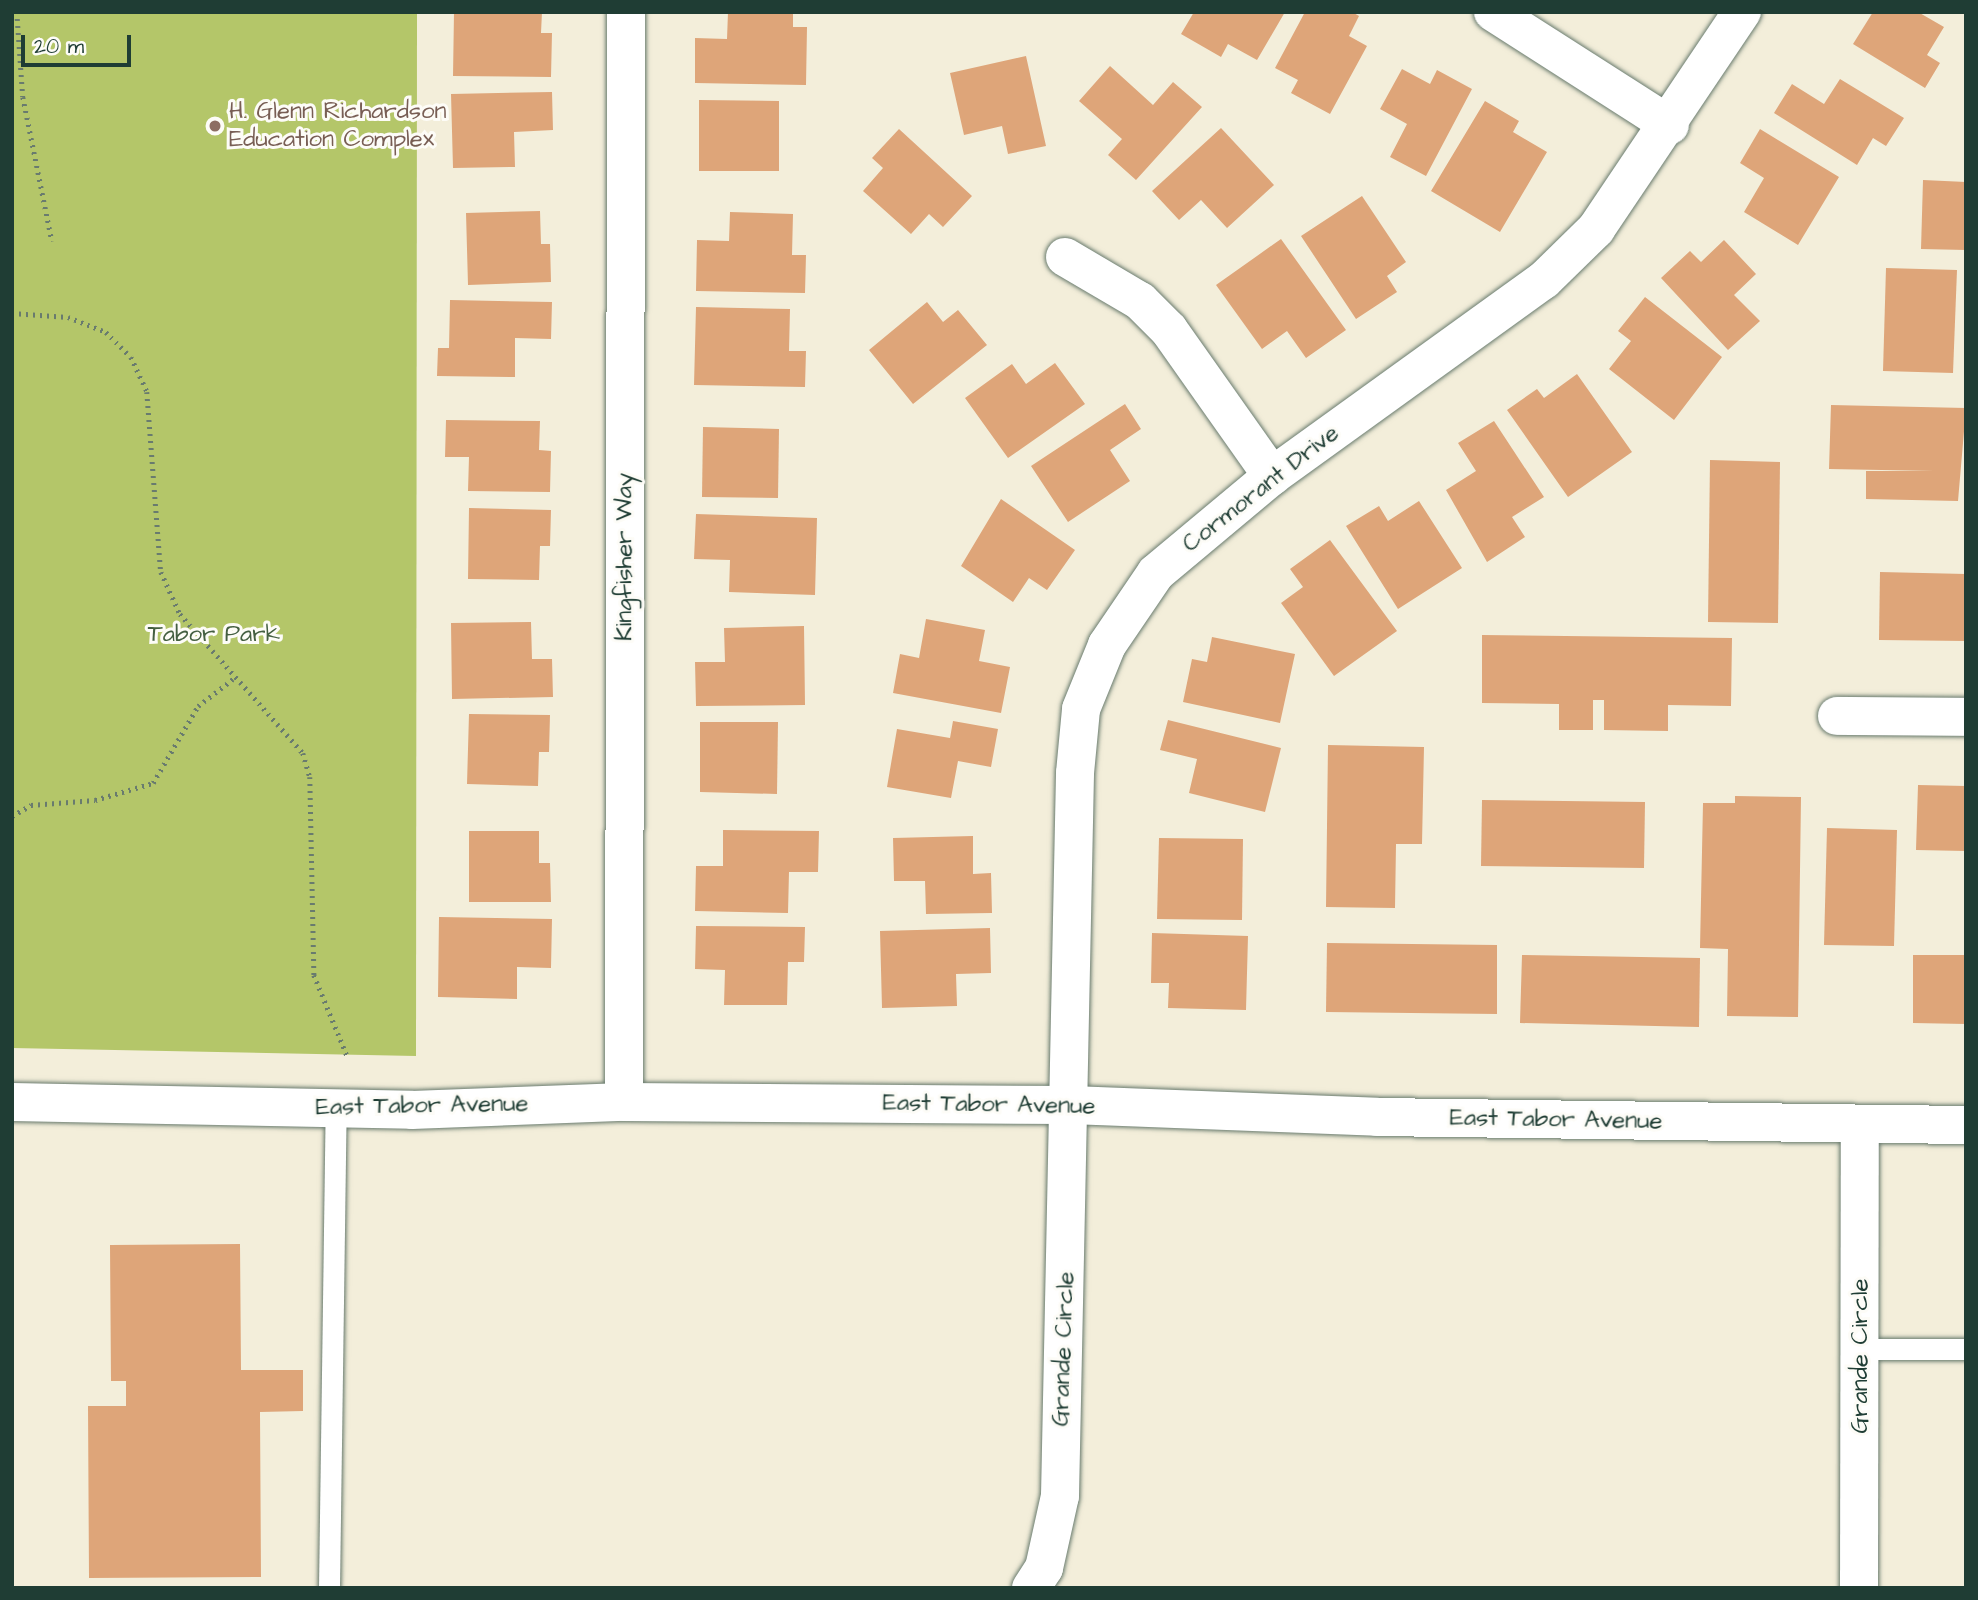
<!DOCTYPE html>
<html>
<head>
<meta charset="utf-8">
<style>
  body { margin:0 }
  #map { position:relative; width:1978px; height:1600px; overflow:hidden; background:#f3eeda; font-family:"Architects Daughter",sans-serif }
  div>[style] { position:absolute }
  [style*='--x'] { left:calc(var(--x)*1px); top:calc(var(--y)*1px); width:calc(var(--w)*1px); rotate:calc(var(--a)*1deg) }
  .green>* { inset:0; background:#b4c669 }
  .building>* { inset:0; background:#dea579 }
  .path>* { height:4.5px; margin-top:-2.25px; transform-origin:0; background:repeating-linear-gradient(90deg,#697b6e 0 2px,transparent 0 7px) }
  .roads { filter:drop-shadow(0 0 2px #697b6e) drop-shadow(0 0 2px #697b6e) }
  .lane>* { height:21px; margin:-10.5px; padding:0 10.5px; transform-origin:10.5px; border-radius:10.5px; background:#fff }
  .street>* { height:38px; margin:-19px; padding:0 19px; transform-origin:19px; border-radius:19px; background:#fff }
  .secondary>* { height:38px; margin:-19px; padding:0 19px; transform-origin:19px; border-radius:19px; background:#fff }
  .dots>* { width:19px; height:19px; translate:-50% -50%; box-sizing:border-box; border:4px solid #fdfcf7; border-radius:50% }
  span { translate:-50% -50%; white-space:nowrap; text-align:center; line-height:1.15; -webkit-text-stroke:6px #fdfcf7; paint-order:stroke }
  .education-label { font-size:24px; color:#785e54 }
  .left { translate:0 -50%; text-align:left }
  .street-label { font-size:24px; color:#1f3d34 }
  .park-label { font-size:24px; color:#445f41 }
  .frame { position:absolute; inset:0; border:14px solid #1f3d34; pointer-events:none }
  .scale { position:absolute; left:21px; top:35px; width:110px; height:32px; box-sizing:border-box; border:4px solid #1f3d34; border-top:0; padding-left:9px; font-size:21px; line-height:24px; white-space:nowrap; color:#1f3d34; -webkit-text-stroke:5px #fdfcf7; paint-order:stroke }
</style>
</head>
<body>
<div id="map">
  <div class="green">
    <i style="clip-path:polygon(12px 12px,417px 12px,416px 1056px,12px 1048px)"></i>
  </div>
  <div class="building">
    <i style="clip-path:polygon(454px 12px,542px 12px,541px 33px,552px 33px,551px 77px,453px 76px)"></i>
    <i style="clip-path:polygon(728px 12px,793px 12px,793px 27px,807px 27px,806px 85px,695px 83px,695px 38px,727px 39px)"></i>
    <i style="clip-path:polygon(1194px 12px,1285px 12px,1257px 60px,1228px 44px,1221px 57px,1181px 34px)"></i>
    <i style="clip-path:polygon(1305px 12px,1352px 12px,1359px 16px,1349px 36px,1367px 46px,1330px 114px,1291px 93px,1298px 80px,1275px 68px)"></i>
    <i style="clip-path:polygon(1873px 12px,1918px 12px,1944px 27px,1927px 55px,1940px 63px,1925px 88px,1853px 44px)"></i>
    <i style="clip-path:polygon(1026px 56px,1046px 146px,1008px 154px,1002px 126px,964px 135px,950px 73px)"></i>
    <i style="clip-path:polygon(1110px 66px,1153px 105px,1173px 82px,1202px 107px,1136px 180px,1108px 155px,1122px 139px,1079px 101px)"></i>
    <i style="clip-path:polygon(1402px 69px,1430px 84px,1437px 70px,1472px 89px,1426px 176px,1390px 157px,1407px 124px,1380px 109px)"></i>
    <i style="clip-path:polygon(1840px 79px,1904px 118px,1886px 146px,1873px 138px,1857px 165px,1774px 113px,1792px 84px,1824px 104px)"></i>
    <i style="clip-path:polygon(552px 92px,553px 130px,514px 132px,515px 167px,453px 168px,451px 94px)"></i>
    <i style="clip-path:polygon(699px 100px,779px 101px,779px 171px,699px 171px)"></i>
    <i style="clip-path:polygon(1485px 101px,1519px 121px,1513px 132px,1547px 152px,1500px 232px,1431px 191px)"></i>
    <i style="clip-path:polygon(1221px 128px,1274px 185px,1227px 228px,1201px 200px,1179px 220px,1152px 191px)"></i>
    <i style="clip-path:polygon(899px 129px,972px 196px,943px 227px,929px 214px,911px 234px,863px 191px,883px 168px,872px 158px)"></i>
    <i style="clip-path:polygon(1760px 129px,1839px 177px,1798px 245px,1744px 212px,1764px 178px,1740px 163px)"></i>
    <i style="clip-path:polygon(1923px 180px,1966px 182px,1966px 250px,1921px 249px)"></i>
    <i style="clip-path:polygon(1362px 196px,1406px 262px,1387px 276px,1397px 292px,1356px 319px,1301px 236px)"></i>
    <i style="clip-path:polygon(540px 211px,541px 244px,550px 244px,551px 282px,468px 285px,466px 213px)"></i>
    <i style="clip-path:polygon(730px 212px,793px 214px,792px 255px,806px 255px,805px 293px,696px 291px,697px 240px,729px 241px)"></i>
    <i style="clip-path:polygon(1281px 239px,1346px 330px,1306px 358px,1287px 331px,1262px 349px,1216px 285px)"></i>
    <i style="clip-path:polygon(1724px 240px,1756px 274px,1734px 295px,1760px 321px,1728px 350px,1661px 278px,1690px 251px,1701px 262px)"></i>
    <i style="clip-path:polygon(1886px 268px,1957px 270px,1953px 373px,1883px 371px)"></i>
    <i style="clip-path:polygon(1645px 297px,1722px 357px,1674px 420px,1609px 369px,1631px 341px,1618px 331px)"></i>
    <i style="clip-path:polygon(450px 300px,552px 302px,551px 339px,515px 338px,515px 377px,437px 376px,438px 348px,449px 348px)"></i>
    <i style="clip-path:polygon(927px 302px,943px 322px,958px 310px,987px 345px,913px 404px,869px 350px)"></i>
    <i style="clip-path:polygon(696px 307px,790px 309px,789px 351px,806px 351px,805px 387px,694px 385px)"></i>
    <i style="clip-path:polygon(1055px 363px,1085px 404px,1008px 458px,965px 398px,1012px 364px,1026px 384px)"></i>
    <i style="clip-path:polygon(1577px 374px,1632px 452px,1568px 497px,1507px 410px,1537px 389px,1544px 398px)"></i>
    <i style="clip-path:polygon(1125px 404px,1141px 429px,1110px 450px,1130px 481px,1068px 522px,1031px 466px)"></i>
    <i style="clip-path:polygon(1831px 405px,1966px 408px,1958px 501px,1866px 499px,1866px 471px,1934px 471px,1829px 469px)"></i>
    <i style="clip-path:polygon(446px 420px,540px 421px,539px 450px,551px 451px,550px 492px,468px 491px,469px 457px,445px 457px)"></i>
    <i style="clip-path:polygon(1494px 421px,1544px 497px,1512px 517px,1525px 537px,1487px 562px,1446px 490px,1476px 471px,1458px 443px)"></i>
    <i style="clip-path:polygon(703px 427px,779px 429px,778px 498px,702px 497px)"></i>
    <i style="clip-path:polygon(1710px 460px,1780px 462px,1778px 623px,1708px 622px)"></i>
    <i style="clip-path:polygon(1001px 499px,1075px 550px,1047px 590px,1029px 578px,1013px 602px,961px 566px)"></i>
    <i style="clip-path:polygon(1419px 501px,1462px 568px,1398px 609px,1346px 526px,1379px 506px,1388px 521px)"></i>
    <i style="clip-path:polygon(469px 508px,551px 510px,550px 546px,540px 546px,539px 580px,468px 579px)"></i>
    <i style="clip-path:polygon(696px 514px,817px 518px,815px 595px,729px 592px,730px 560px,694px 559px)"></i>
    <i style="clip-path:polygon(1330px 540px,1397px 631px,1334px 676px,1281px 603px,1303px 587px,1290px 569px)"></i>
    <i style="clip-path:polygon(1880px 572px,1966px 574px,1966px 641px,1879px 640px)"></i>
    <i style="clip-path:polygon(926px 619px,985px 630px,979px 661px,1010px 667px,1001px 713px,893px 693px,900px 654px,919px 658px)"></i>
    <i style="clip-path:polygon(531px 622px,532px 659px,552px 659px,553px 697px,452px 699px,451px 623px)"></i>
    <i style="clip-path:polygon(804px 626px,805px 705px,696px 706px,695px 662px,725px 662px,724px 628px)"></i>
    <i style="clip-path:polygon(1482px 635px,1732px 638px,1731px 706px,1668px 705px,1668px 731px,1604px 730px,1604px 700px,1593px 700px,1593px 730px,1559px 730px,1559px 704px,1482px 703px)"></i>
    <i style="clip-path:polygon(1212px 637px,1295px 654px,1280px 723px,1183px 702px,1192px 659px,1207px 662px)"></i>
    <i style="clip-path:polygon(469px 714px,550px 715px,549px 752px,539px 752px,538px 786px,467px 784px)"></i>
    <i style="clip-path:polygon(1168px 720px,1281px 748px,1265px 812px,1189px 793px,1197px 759px,1160px 750px)"></i>
    <i style="clip-path:polygon(953px 721px,998px 729px,991px 767px,958px 761px,951px 798px,887px 787px,897px 729px,950px 738px)"></i>
    <i style="clip-path:polygon(700px 722px,778px 722px,777px 794px,700px 792px)"></i>
    <i style="clip-path:polygon(1328px 745px,1424px 747px,1422px 844px,1396px 844px,1395px 908px,1326px 907px)"></i>
    <i style="clip-path:polygon(1918px 785px,1966px 786px,1966px 851px,1916px 850px)"></i>
    <i style="clip-path:polygon(1735px 796px,1801px 797px,1798px 1017px,1727px 1016px,1728px 949px,1700px 948px,1703px 803px,1735px 803px)"></i>
    <i style="clip-path:polygon(1482px 800px,1645px 802px,1644px 868px,1481px 866px)"></i>
    <i style="clip-path:polygon(1827px 828px,1897px 830px,1894px 946px,1824px 945px)"></i>
    <i style="clip-path:polygon(723px 830px,819px 831px,818px 872px,789px 872px,788px 913px,695px 911px,696px 866px,723px 866px)"></i>
    <i style="clip-path:polygon(469px 831px,539px 831px,539px 863px,550px 863px,551px 902px,469px 902px)"></i>
    <i style="clip-path:polygon(973px 836px,973px 874px,991px 873px,992px 913px,926px 914px,925px 881px,894px 881px,893px 838px)"></i>
    <i style="clip-path:polygon(1159px 838px,1243px 839px,1242px 920px,1157px 919px)"></i>
    <i style="clip-path:polygon(439px 917px,552px 919px,551px 968px,517px 967px,517px 999px,438px 997px)"></i>
    <i style="clip-path:polygon(696px 926px,805px 927px,804px 962px,788px 962px,787px 1005px,724px 1005px,725px 970px,695px 969px)"></i>
    <i style="clip-path:polygon(990px 928px,991px 973px,956px 974px,957px 1006px,882px 1008px,880px 931px)"></i>
    <i style="clip-path:polygon(1152px 933px,1248px 936px,1246px 1010px,1168px 1008px,1169px 983px,1151px 983px)"></i>
    <i style="clip-path:polygon(1327px 943px,1497px 945px,1497px 1014px,1326px 1012px)"></i>
    <i style="clip-path:polygon(1522px 955px,1700px 958px,1699px 1027px,1520px 1023px)"></i>
    <i style="clip-path:polygon(1913px 955px,1966px 955px,1966px 1024px,1913px 1023px)"></i>
    <i style="clip-path:polygon(240px 1244px,241px 1370px,303px 1370px,303px 1411px,260px 1412px,261px 1577px,89px 1578px,88px 1406px,126px 1406px,126px 1381px,111px 1381px,110px 1245px)"></i>
  </div>
  <div class="path">
    <i style="--x:17;--y:12;--w:85;--a:86"></i>
    <i style="--x:23;--y:97;--w:147;--a:78.6"></i>
    <i style="--x:12;--y:313;--w:56;--a:4.1"></i>
    <i style="--x:68;--y:317;--w:41;--a:21.5"></i>
    <i style="--x:106;--y:332;--w:35;--a:45"></i>
    <i style="--x:131;--y:357;--w:38;--a:65"></i>
    <i style="--x:147;--y:392;--w:181;--a:85.6"></i>
    <i style="--x:161;--y:572;--w:46;--a:65.7"></i>
    <i style="--x:180;--y:614;--w:186;--a:48.5"></i>
    <i style="--x:303;--y:753;--w:25;--a:74"></i>
    <i style="--x:310;--y:777;--w:198;--a:88.8"></i>
    <i style="--x:314;--y:975;--w:90;--a:67.7"></i>
    <i style="--x:12;--y:816;--w:22;--a:-30"></i>
    <i style="--x:31;--y:805;--w:64;--a:-4.5"></i>
    <i style="--x:95;--y:800;--w:60;--a:-16.3"></i>
    <i style="--x:153;--y:783;--w:89;--a:-59.7"></i>
    <i style="--x:198;--y:706;--w:44;--a:-37.6"></i>
  </div>
  <div class="roads">
    <div class="lane">
      <i style="--x:1862;--y:1349;--w:104;--a:0"></i>
      <i style="--x:329;--y:1588;--w:480;--a:-89.2"></i>
    </div>
    <div class="street">
      <i style="--x:1493;--y:12;--w:210;--a:32.6"></i>
      <i style="--x:1065;--y:257;--w:87;--a:30.4"></i>
      <i style="--x:1140;--y:301;--w:41;--a:45"></i>
      <i style="--x:1169;--y:330;--w:179;--a:54.8"></i>
      <i style="--x:1837;--y:716;--w:129;--a:0.4"></i>
      <i style="--x:624;--y:1102;--w:1090;--a:-89.89"></i>
      <i style="--x:1031;--y:1588;--w:24;--a:-57"></i>
      <i style="--x:1044;--y:1568;--w:74;--a:-77.5"></i>
      <i style="--x:1060;--y:1496;--w:723;--a:-88.81"></i>
      <i style="--x:1075;--y:773;--w:64;--a:-84.6"></i>
      <i style="--x:1081;--y:709;--w:69;--a:-67.9"></i>
      <i style="--x:1107;--y:645;--w:87;--a:-55.8"></i>
      <i style="--x:1156;--y:573;--w:151;--a:-39.9"></i>
      <i style="--x:1272;--y:476;--w:335;--a:-35.8"></i>
      <i style="--x:1544;--y:280;--w:73;--a:-44.4"></i>
      <i style="--x:1596;--y:229;--w:262;--a:-56.1"></i>
      <i style="--x:1859;--y:1588;--w:463;--a:-89.9"></i>
    </div>
    <div class="secondary">
      <i style="--x:12;--y:1102;--w:400;--a:1.1"></i>
      <i style="--x:412;--y:1110;--w:212;--a:-2.2"></i>
      <i style="--x:624;--y:1102;--w:447;--a:0.4"></i>
      <i style="--x:1071;--y:1105;--w:306;--a:2.2"></i>
      <i style="--x:1377;--y:1117;--w:589;--a:0.78"></i>
    </div>
  </div>
  <div class="dots">
    <i style="left:215px;top:126px;background:#8d6e63"></i>
  </div>
  <div class="education-label">
    <span class="left" style="left:229px;top:126px">H. Glenn Richardson<br>Education Complex</span>
  </div>
  <div class="street-label">
    <span style="left:1261px;top:489px;rotate:-38deg">Cormorant Drive</span>
    <span style="left:625px;top:557px;rotate:-90deg">Kingfisher Way</span>
    <span style="left:989px;top:1105px;rotate:1deg">East Tabor Avenue</span>
    <span style="left:422px;top:1106px;rotate:-1deg">East Tabor Avenue</span>
    <span style="left:1556px;top:1120px;rotate:1deg">East Tabor Avenue</span>
    <span style="left:1064px;top:1349px;rotate:-88deg">Grande Circle</span>
    <span style="left:1861px;top:1356px;rotate:-90deg">Grande Circle</span>
  </div>
  <div class="park-label">
    <span style="left:214px;top:635px">Tabor Park</span>
  </div>
  <div class="frame"></div>
  <div class="scale">20 m</div>
</div>
</body>
</html>
